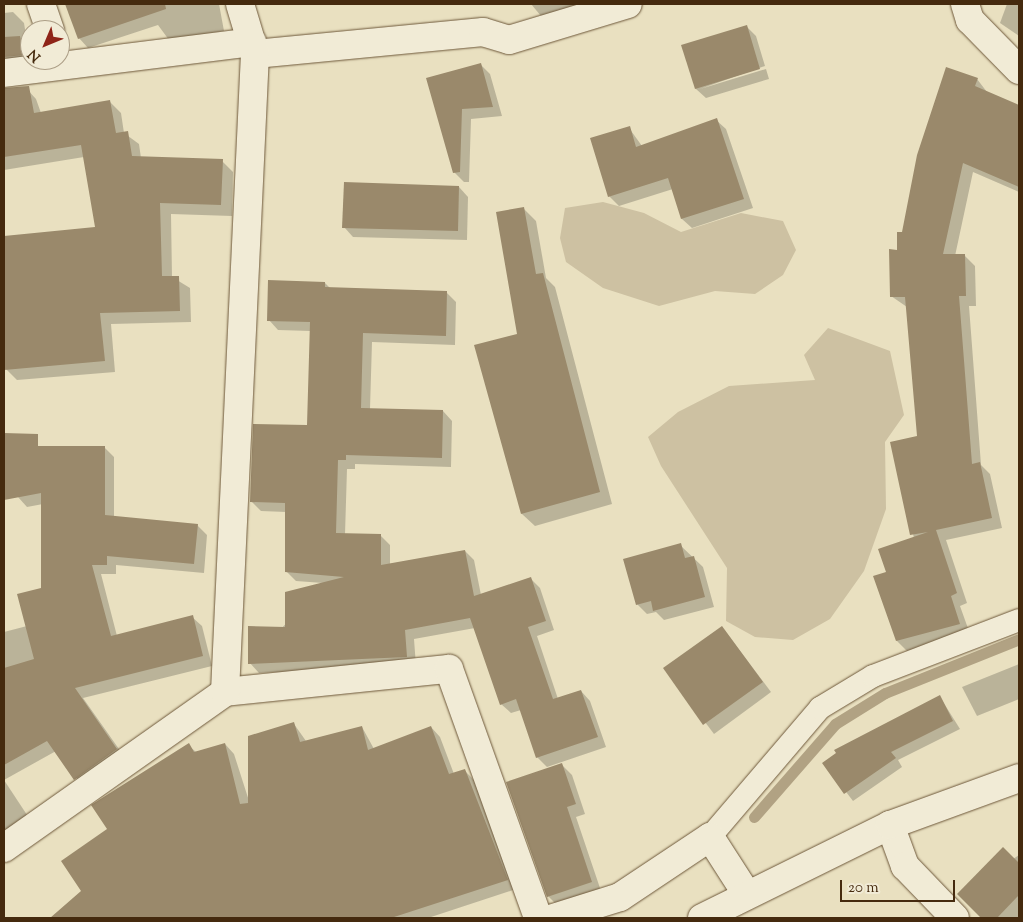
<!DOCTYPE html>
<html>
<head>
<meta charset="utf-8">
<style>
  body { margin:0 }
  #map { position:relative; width:1023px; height:922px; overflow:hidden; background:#e9e0c0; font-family:"Sorts Mill Goudy",serif }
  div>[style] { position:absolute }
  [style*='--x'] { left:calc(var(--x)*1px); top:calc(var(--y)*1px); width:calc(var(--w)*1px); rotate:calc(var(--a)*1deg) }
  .green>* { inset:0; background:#cdc1a2 }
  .shadow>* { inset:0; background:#0003 }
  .stream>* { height:11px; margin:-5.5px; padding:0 5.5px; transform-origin:5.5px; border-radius:5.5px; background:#b1a283 }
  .building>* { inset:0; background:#9a896b }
  .roads { filter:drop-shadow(0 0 1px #6e583a) drop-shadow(0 0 1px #6e583a) }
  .service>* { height:22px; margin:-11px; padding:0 11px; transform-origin:11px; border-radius:11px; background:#f1ebd6 }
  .minor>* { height:28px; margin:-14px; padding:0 14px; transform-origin:14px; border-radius:14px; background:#f1ebd6 }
  .tertiary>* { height:28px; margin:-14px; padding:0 14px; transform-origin:14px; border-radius:14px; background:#f1ebd6 }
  span { translate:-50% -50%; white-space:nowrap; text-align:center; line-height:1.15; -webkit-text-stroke:5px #f1ebd6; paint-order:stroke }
  .frame { position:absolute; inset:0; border:5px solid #452a0e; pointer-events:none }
  .north { position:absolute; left:20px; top:20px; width:50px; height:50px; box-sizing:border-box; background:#f1ebd6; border:1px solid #ac9e86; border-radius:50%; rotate:225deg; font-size:14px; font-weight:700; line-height:20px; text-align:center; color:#452a0e }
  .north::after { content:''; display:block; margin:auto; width:18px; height:22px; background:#8f2418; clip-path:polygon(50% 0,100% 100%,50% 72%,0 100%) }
  .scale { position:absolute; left:840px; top:880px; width:115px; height:22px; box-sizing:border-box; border:2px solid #452a0e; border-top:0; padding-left:6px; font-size:15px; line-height:18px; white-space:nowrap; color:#452a0e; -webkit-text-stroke:4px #f1ebd6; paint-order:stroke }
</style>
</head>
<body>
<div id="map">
  <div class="green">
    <i style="clip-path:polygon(603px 202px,644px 213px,681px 232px,741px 213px,783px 221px,796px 250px,783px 275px,755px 294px,715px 291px,659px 306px,603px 288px,566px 262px,560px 238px,565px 208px)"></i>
    <i style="clip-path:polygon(828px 328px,890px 351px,904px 415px,885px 442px,886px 509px,864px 571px,830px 619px,793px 640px,755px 637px,726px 621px,727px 568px,661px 466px,648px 437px,678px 412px,729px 386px,815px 380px,804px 355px)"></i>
  </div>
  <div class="shadow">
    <i style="clip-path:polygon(67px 4px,219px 4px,224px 31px,169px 40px,158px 25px,88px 48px,79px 38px)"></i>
    <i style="clip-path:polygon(531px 4px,590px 4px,546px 22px)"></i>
    <i style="clip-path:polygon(1007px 4px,1019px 4px,1019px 36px,1000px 23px)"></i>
    <i style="clip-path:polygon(13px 12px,24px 23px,31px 66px,4px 75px,4px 13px)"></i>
    <i style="clip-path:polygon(746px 26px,756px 36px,765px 66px,700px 89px,766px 69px,769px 79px,706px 98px,696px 89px,683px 46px)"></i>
    <i style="clip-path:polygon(480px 64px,490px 74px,502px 116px,471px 119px,469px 182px,464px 182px,454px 172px,428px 79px)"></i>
    <i style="clip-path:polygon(977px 79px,987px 92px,1019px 106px,1019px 192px,973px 172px,955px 256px,964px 255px,975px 266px,976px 306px,969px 306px,981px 465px,990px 474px,1002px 528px,946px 540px,967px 603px,960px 606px,970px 634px,907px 651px,897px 641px,875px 577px,888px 572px,914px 538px,892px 443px,918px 437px,907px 307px,891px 296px,903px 233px)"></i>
    <i style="clip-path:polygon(25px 87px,36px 99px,41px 113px,110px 102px,121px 113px,124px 133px,139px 144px,141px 158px,222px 161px,233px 172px,232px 216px,171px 214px,172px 277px,190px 288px,191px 322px,111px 324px,115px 372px,17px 380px,6px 369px,4px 237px,96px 228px,84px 157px,4px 170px,4px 89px)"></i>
    <i style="clip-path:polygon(716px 120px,726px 129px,753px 208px,692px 228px,682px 219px,673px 189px,619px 206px,609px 196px,629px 128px,642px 146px)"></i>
    <i style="clip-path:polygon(459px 187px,468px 197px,467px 240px,353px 237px,344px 227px)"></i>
    <i style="clip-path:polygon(523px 208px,536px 221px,546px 278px,555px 287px,612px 504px,535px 526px,522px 514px,518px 334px)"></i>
    <i style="clip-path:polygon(325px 283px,330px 288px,446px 292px,456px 302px,455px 345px,372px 342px,370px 409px,443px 411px,452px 421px,451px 467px,355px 464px,355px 469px,347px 469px,345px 535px,380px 535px,390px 545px,390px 564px,465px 551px,474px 560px,481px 595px,531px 579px,540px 588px,554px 630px,537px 636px,558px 699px,581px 691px,590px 701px,606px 747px,547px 767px,537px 757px,521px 710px,511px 713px,501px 704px,475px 628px,414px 639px,416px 666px,259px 673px,250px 663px,323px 583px,296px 581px,286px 571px,286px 512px,261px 511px,251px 501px,308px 426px,311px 331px,278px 330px,269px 320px)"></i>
    <i style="clip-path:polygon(104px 447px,114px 457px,114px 517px,197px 525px,207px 535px,204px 573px,116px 565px,116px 574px,101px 574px,117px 636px,192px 617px,202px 626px,212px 666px,83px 698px,126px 759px,84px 788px,56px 751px,4px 780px,4px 632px,27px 626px,43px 589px,43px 504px,27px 507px,18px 497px)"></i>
    <i style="clip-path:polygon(680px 545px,703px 567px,714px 607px,664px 620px,656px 612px,647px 614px,637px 604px)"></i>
    <i style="clip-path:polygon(722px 627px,771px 692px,714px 734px,665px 669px)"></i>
    <i style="clip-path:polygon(1019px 664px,1019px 699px,977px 716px,962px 687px)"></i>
    <i style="clip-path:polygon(940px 697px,960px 729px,898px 760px,902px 767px,853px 801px,824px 763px)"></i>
    <i style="clip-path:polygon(294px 724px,306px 741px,362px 727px,374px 749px,431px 727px,440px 737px,454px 774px,464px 770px,474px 780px,516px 889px,428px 918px,166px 918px,156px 906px,138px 918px,52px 918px,83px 892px,108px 829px,188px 745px,196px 752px,225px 744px,234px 754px,250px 804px)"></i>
    <i style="clip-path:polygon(562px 765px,572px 775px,585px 814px,576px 817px,601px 891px,558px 906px,548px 896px)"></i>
    <i style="clip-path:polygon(4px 780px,33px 824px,4px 847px)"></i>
    <i style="clip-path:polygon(1019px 855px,1019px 918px,983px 918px,959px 894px)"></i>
  </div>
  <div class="stream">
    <i style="--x:754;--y:817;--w:123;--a:-48.9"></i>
    <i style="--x:835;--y:724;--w:59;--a:-31.8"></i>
    <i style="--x:885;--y:693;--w:144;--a:-21.9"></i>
  </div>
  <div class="building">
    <i style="clip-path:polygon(65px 4px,165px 4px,166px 9px,78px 39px)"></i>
    <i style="clip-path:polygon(747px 25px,760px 69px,695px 89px,681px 45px)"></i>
    <i style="clip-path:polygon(20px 36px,24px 55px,4px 57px,4px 37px)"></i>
    <i style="clip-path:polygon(481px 63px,493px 107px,462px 109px,460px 172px,453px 173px,426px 78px)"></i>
    <i style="clip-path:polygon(946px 67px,978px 78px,975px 86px,1019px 105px,1019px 187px,963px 163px,943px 254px,965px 254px,966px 296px,959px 296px,972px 464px,980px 462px,992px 518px,936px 530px,957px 593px,951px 596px,960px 624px,896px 641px,873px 576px,886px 572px,878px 549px,928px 532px,910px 535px,890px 442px,917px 436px,905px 297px,890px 297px,889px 249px,897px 250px,897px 232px,902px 232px,917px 155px)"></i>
    <i style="clip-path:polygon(29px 86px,34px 113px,110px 100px,116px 133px,128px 131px,132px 156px,223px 159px,221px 205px,160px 203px,162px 276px,179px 276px,180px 311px,100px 313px,105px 361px,4px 370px,4px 236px,95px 227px,81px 145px,4px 157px,4px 88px)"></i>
    <i style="clip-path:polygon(717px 118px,744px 199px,681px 219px,668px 178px,608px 197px,590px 138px,630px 126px,636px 147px)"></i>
    <i style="clip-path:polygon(344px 182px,459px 186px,458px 231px,342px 228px)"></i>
    <i style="clip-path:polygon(524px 207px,536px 274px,543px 273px,600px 492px,521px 514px,474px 345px,517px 334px,496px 212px)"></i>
    <i style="clip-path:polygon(268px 280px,325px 282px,325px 287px,447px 291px,446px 336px,363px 333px,361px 408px,443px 410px,442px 458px,346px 455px,346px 460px,338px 460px,336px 533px,381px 534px,381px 565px,465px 550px,474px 596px,531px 577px,546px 621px,528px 627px,553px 699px,581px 690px,598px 737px,536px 758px,516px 699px,500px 705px,470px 618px,405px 630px,407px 657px,248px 664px,248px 626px,285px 627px,285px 592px,344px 577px,285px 572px,285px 503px,250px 502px,253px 424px,307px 425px,310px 322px,267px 321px)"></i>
    <i style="clip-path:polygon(4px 433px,38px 434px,38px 446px,105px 446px,105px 515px,198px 524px,194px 564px,107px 556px,107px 565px,92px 565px,111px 636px,193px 615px,203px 656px,75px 688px,117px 749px,74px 780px,47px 741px,4px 765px,4px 668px,34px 659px,17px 594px,41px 588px,41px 493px,4px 500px)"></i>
    <i style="clip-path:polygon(681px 543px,685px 558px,694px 556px,705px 597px,653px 611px,651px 601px,636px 605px,623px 559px)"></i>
    <i style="clip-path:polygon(722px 626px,763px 682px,703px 725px,663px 668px)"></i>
    <i style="clip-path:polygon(940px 695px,953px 721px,891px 752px,896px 758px,844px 794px,822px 763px,836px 753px,834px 750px)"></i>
    <i style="clip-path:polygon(294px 722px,300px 742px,362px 726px,368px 750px,431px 726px,449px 774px,465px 769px,508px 880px,391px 918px,50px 918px,81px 891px,61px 861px,107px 829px,91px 805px,189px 743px,194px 752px,225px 743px,240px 804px,248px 803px,248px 736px)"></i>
    <i style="clip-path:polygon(562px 763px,576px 804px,567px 807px,592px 882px,547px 897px,506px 782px)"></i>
    <i style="clip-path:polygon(1003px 847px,1019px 863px,1019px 895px,997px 918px,981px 918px,957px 894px)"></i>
  </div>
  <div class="roads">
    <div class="service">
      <i style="--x:710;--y:837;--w:170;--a:-49.5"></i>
      <i style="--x:820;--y:708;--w:62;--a:-31.1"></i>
      <i style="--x:873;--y:676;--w:156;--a:-21"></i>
    </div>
    <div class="minor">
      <i style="--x:41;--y:4;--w:28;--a:71"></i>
      <i style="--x:965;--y:4;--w:17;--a:73"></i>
      <i style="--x:970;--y:20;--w:70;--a:45.6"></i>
      <i style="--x:255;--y:54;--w:229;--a:-5.5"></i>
      <i style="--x:483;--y:32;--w:27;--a:17"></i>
      <i style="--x:509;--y:40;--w:124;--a:-16.8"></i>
      <i style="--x:4;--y:73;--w:250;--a:-7.1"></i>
      <i style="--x:225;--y:692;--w:225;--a:-5.9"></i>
      <i style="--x:449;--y:669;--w:264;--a:70.3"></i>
      <i style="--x:890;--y:825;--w:44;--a:69.9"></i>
      <i style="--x:905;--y:866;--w:72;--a:46.1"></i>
      <i style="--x:4;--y:848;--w:271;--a:-35.2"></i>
      <i style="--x:225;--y:692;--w:639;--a:-87.31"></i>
      <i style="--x:255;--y:54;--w:52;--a:-106.7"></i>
      <i style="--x:553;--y:918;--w:70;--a:-17.4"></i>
      <i style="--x:620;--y:897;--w:108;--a:-33.7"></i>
      <i style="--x:710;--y:837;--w:67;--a:57.3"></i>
    </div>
    <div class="tertiary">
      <i style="--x:702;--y:918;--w:210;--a:-26.3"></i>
      <i style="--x:890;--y:825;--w:137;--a:-20"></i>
    </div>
  </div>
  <div class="frame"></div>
  <div class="north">N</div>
  <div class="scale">20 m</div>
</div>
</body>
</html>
